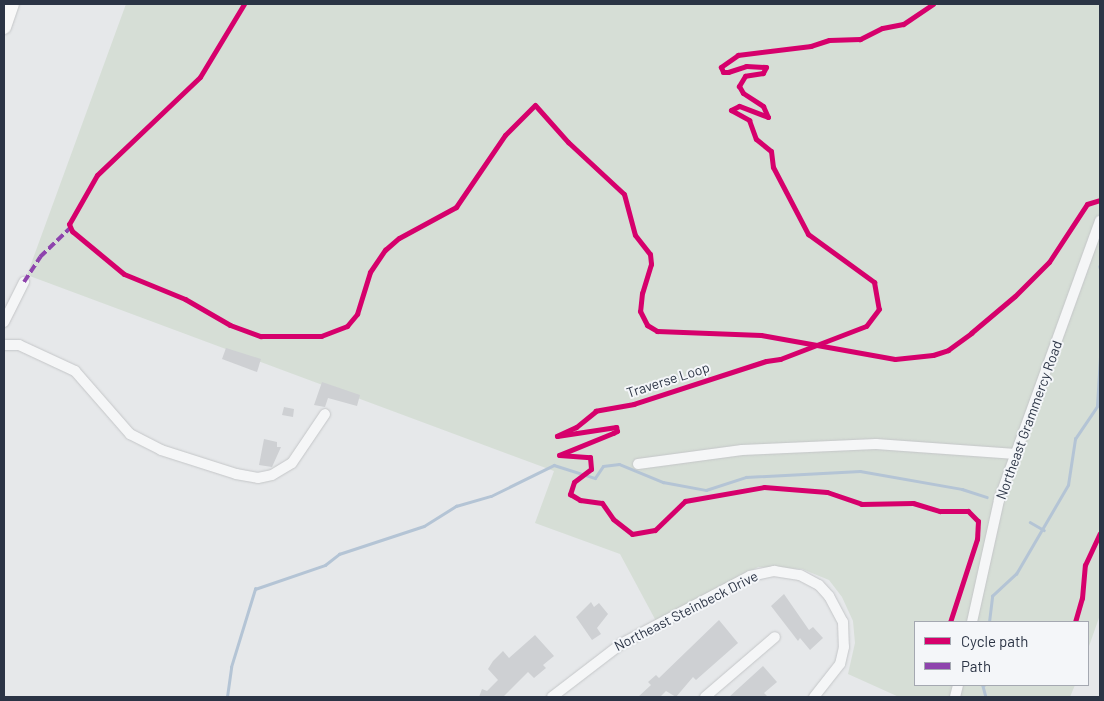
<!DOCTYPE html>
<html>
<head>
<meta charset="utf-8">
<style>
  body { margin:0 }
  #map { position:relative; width:1104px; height:701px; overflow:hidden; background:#e6e8ea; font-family:Barlow,sans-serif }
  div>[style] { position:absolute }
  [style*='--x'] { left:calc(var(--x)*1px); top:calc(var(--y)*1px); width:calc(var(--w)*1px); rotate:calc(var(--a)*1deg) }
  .green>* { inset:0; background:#d6ded6 }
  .stream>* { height:2.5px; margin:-1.25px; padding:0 1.25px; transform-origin:1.25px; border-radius:1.25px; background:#b4c4d5 }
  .building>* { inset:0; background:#ced0d3 }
  .roads { filter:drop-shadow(0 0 1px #c4c6c8) drop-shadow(0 0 1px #c4c6c8) }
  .minor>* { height:10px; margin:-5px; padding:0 5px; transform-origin:5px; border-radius:5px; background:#f5f6f7 }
  .highway>* { height:14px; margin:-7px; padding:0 7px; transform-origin:7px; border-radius:7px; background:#f8f8f8 }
  .quiet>* { height:4px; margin-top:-2px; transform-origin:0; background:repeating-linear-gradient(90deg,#8e44ad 0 8px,transparent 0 12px) }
  .cycleway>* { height:5px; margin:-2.5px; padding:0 2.5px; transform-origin:2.5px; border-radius:2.5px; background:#d6006c }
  span { translate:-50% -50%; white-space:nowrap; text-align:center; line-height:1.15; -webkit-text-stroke:4px #f4f6f9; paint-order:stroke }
  .street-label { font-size:14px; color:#2b3445 }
  .frame { position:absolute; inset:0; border:5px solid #2b3445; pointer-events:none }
  .legend { position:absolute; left:914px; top:621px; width:175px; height:65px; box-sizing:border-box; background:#f4f6f9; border:1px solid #a4a8b1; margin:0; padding:6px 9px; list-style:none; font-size:15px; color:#2b3445 }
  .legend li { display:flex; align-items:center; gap:10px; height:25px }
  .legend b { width:25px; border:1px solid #a4a8b1 }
</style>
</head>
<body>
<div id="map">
  <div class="green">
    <i style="clip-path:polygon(126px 4px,1100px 4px,1100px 615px,1088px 649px,1088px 622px,915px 622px,915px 685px,1075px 685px,1070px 697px,899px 697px,848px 674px,855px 643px,853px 621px,842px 597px,829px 580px,802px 569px,758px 567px,656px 621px,620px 554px,535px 523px,554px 471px,27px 275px)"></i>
  </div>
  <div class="stream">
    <i style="--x:1100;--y:266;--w:1;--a:90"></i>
    <i style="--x:1030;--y:522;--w:16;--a:30"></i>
    <i style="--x:989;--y:622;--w:26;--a:-83"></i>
    <i style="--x:992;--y:596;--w:33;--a:-43"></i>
    <i style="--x:1016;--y:574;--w:103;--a:-59.7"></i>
    <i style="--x:1068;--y:485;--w:47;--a:-81.3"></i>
    <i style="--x:1075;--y:439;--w:40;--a:-56"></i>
    <i style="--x:1097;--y:406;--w:49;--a:-86.5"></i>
    <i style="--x:985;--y:685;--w:2;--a:153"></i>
    <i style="--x:983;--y:686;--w:11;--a:75"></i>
    <i style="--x:227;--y:697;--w:30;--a:-82"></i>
    <i style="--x:231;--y:667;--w:82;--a:-72.9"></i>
    <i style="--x:255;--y:589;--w:74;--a:-18.9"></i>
    <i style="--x:325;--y:565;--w:18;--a:-38"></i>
    <i style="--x:339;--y:554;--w:89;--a:-18.2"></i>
    <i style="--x:424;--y:526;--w:38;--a:-32"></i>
    <i style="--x:456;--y:506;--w:36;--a:-16"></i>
    <i style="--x:491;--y:496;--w:70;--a:-26.2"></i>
    <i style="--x:554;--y:465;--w:43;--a:17.6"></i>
    <i style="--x:595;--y:478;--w:14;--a:-56"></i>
    <i style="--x:603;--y:466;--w:16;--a:-7"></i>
    <i style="--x:619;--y:464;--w:48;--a:22.2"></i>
    <i style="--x:663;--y:482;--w:44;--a:10.5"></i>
    <i style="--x:706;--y:490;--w:42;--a:-18"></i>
    <i style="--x:746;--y:477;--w:114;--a:-3"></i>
    <i style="--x:860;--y:471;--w:104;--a:10"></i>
    <i style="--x:962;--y:489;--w:26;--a:18"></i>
  </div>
  <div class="building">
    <i style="clip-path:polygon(226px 348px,261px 359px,257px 372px,222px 359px)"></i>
    <i style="clip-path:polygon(322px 382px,360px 395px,357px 406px,328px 398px,325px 407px,314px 405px)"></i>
    <i style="clip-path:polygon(284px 407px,294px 409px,293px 417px,282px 415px)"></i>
    <i style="clip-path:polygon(264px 439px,277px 442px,277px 447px,281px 447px,272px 467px,259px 465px)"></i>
    <i style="clip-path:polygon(784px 594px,809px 630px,813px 627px,823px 638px,810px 650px,800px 638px,798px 641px,771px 606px)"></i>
    <i style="clip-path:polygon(591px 602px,594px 607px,599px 603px,608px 614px,597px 628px,601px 634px,592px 640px,576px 617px)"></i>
    <i style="clip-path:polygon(719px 620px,738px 643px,696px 680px,693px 677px,676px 697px,666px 691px,660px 697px,638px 697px,651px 685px,648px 682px,656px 675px,659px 678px)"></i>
    <i style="clip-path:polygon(535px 635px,554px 656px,543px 665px,546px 668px,534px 678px,528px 672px,503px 697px,479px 697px,482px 689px,487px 691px,498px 680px,488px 669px,493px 661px,503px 651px,509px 658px)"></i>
    <i style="clip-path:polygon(763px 666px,777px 682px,764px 693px,768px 697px,729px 697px)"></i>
  </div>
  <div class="roads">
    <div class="minor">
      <i style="--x:4;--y:322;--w:45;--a:-63.4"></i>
      <i style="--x:4;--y:345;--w:15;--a:0"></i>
      <i style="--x:19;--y:345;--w:62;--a:24.9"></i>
      <i style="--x:75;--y:371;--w:84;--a:48.9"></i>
      <i style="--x:130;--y:434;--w:35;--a:27"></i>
      <i style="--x:161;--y:450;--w:79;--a:17.7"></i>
      <i style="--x:236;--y:474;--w:22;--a:10"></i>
      <i style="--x:258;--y:478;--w:14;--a:-12"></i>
      <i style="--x:272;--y:475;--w:23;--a:-31"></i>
      <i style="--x:292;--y:463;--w:59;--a:-56"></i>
      <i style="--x:638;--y:464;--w:105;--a:-7.7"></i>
      <i style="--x:742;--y:450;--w:134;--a:-2.6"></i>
      <i style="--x:876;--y:444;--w:140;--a:4.1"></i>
      <i style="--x:972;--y:622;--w:125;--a:-77.5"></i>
      <i style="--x:999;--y:500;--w:297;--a:-70.1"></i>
      <i style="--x:552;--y:697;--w:87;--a:-37.5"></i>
      <i style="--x:621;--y:644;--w:146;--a:-27.8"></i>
      <i style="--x:750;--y:576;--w:25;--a:-12"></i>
      <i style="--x:774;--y:571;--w:26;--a:9"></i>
      <i style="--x:800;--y:575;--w:21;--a:28"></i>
      <i style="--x:819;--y:585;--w:15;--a:48"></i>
      <i style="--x:829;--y:596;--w:30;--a:62"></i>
      <i style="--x:843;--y:622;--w:25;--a:88"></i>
      <i style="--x:844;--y:647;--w:17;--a:103"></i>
      <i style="--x:840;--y:664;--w:42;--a:128.2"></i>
      <i style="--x:705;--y:697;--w:92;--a:-40.6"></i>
      <i style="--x:955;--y:697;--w:12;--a:-76"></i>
    </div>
    <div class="highway">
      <i style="--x:4;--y:27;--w:24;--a:-71"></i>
    </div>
  </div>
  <div class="quiet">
    <i style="--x:24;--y:282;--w:30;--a:-57"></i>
    <i style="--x:40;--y:257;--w:42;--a:-44"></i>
  </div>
  <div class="cycleway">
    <i style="--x:244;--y:4;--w:85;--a:121.1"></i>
    <i style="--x:200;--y:77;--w:142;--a:136.4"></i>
    <i style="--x:97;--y:175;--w:56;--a:119.7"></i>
    <i style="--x:69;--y:224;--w:8;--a:67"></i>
    <i style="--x:72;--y:231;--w:67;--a:39.6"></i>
    <i style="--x:124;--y:274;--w:66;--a:22.3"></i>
    <i style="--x:185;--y:299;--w:52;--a:30"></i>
    <i style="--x:230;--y:325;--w:33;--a:20"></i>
    <i style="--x:261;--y:336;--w:60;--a:0"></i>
    <i style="--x:321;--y:336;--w:28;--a:-21"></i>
    <i style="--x:347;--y:326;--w:16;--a:-50"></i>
    <i style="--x:357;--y:314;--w:44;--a:-72.8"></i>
    <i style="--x:370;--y:272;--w:27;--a:-56"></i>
    <i style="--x:385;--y:250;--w:18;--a:-41"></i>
    <i style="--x:399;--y:238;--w:65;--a:-28.5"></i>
    <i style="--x:456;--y:207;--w:87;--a:-55.8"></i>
    <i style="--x:505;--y:135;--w:42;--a:-45"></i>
    <i style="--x:535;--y:105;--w:50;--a:48.3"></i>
    <i style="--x:568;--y:142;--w:76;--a:42.9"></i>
    <i style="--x:624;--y:194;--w:42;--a:75"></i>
    <i style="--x:635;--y:235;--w:24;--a:52"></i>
    <i style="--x:650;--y:254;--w:10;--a:84"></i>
    <i style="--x:651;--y:264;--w:30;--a:107"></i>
    <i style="--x:642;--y:293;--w:18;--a:96"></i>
    <i style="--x:640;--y:311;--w:16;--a:63"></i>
    <i style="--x:647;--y:325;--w:12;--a:31"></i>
    <i style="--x:657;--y:331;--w:104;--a:2.2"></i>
    <i style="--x:761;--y:335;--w:136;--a:10.2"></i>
    <i style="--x:895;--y:359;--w:38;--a:-6"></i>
    <i style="--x:933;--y:355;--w:16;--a:-18"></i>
    <i style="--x:948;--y:350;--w:29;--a:-36"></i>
    <i style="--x:971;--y:333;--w:57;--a:-40.1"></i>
    <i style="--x:1015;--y:296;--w:48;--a:-45"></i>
    <i style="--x:1049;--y:262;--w:69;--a:-56.8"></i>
    <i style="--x:1087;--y:204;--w:14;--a:-17"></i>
    <i style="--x:933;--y:4;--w:36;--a:146"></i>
    <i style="--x:903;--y:24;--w:21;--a:169"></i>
    <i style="--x:882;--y:28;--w:25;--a:153"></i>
    <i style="--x:860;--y:39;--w:31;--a:178"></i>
    <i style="--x:829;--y:40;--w:19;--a:162"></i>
    <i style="--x:811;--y:46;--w:74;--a:173"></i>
    <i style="--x:738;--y:55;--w:21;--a:145"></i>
    <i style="--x:721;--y:67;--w:5;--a:68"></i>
    <i style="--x:723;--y:72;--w:5;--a:0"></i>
    <i style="--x:728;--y:72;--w:19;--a:-18"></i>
    <i style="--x:746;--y:66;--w:20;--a:3"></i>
    <i style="--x:766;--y:67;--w:7;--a:117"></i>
    <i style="--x:763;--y:73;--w:18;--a:171"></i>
    <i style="--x:745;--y:76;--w:12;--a:121"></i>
    <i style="--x:739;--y:86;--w:8;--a:60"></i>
    <i style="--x:743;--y:93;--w:24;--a:33"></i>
    <i style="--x:763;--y:106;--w:12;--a:66"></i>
    <i style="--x:768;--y:117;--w:31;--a:-159"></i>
    <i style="--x:739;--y:106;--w:9;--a:153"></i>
    <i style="--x:731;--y:110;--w:21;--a:29"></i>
    <i style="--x:749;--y:120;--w:20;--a:70"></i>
    <i style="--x:756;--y:139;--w:19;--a:39"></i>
    <i style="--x:771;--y:151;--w:16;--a:83"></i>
    <i style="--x:773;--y:167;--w:76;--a:62.4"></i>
    <i style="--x:808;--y:234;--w:82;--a:36"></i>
    <i style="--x:874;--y:282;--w:27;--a:80"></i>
    <i style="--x:879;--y:309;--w:21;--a:127"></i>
    <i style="--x:866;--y:326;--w:92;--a:159"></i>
    <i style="--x:780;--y:359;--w:14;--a:172"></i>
    <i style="--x:766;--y:361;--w:139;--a:162"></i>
    <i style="--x:634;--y:404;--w:39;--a:170"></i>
    <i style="--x:596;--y:411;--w:26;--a:141"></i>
    <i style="--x:576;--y:427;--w:21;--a:155"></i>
    <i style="--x:557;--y:436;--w:60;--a:-8.7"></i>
    <i style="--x:616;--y:427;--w:4;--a:76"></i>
    <i style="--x:617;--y:431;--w:4;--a:153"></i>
    <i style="--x:613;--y:433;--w:58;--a:157.8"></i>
    <i style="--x:559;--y:455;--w:31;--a:4"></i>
    <i style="--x:590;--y:457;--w:12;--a:85"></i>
    <i style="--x:591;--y:469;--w:21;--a:143"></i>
    <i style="--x:574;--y:482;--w:13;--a:108"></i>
    <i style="--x:570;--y:494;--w:12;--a:31"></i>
    <i style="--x:580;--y:500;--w:22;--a:8"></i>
    <i style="--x:602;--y:503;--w:19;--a:55"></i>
    <i style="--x:613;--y:519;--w:24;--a:38"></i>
    <i style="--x:632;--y:534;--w:23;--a:-10"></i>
    <i style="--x:655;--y:530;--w:42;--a:-44"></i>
    <i style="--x:685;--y:501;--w:80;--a:-10"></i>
    <i style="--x:764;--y:487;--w:63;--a:4.5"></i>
    <i style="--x:827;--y:492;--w:36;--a:19"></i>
    <i style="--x:861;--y:504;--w:52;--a:-1.1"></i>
    <i style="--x:913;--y:503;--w:28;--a:17"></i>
    <i style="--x:940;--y:511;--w:28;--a:0"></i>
    <i style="--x:968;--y:511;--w:14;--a:45"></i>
    <i style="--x:978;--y:521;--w:18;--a:93"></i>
    <i style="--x:977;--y:539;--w:87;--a:108"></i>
    <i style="--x:1075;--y:622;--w:25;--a:-74"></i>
    <i style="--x:1082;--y:598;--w:33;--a:-85"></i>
    <i style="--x:1085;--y:565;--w:35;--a:-65"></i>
  </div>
  <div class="street-label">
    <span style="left:668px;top:380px;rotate:-18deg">Traverse Loop</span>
    <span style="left:1029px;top:420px;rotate:-70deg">Northeast Grammercy Road</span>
    <span style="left:686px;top:611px;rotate:-27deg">Northeast Steinbeck Drive</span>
  </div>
  <div class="frame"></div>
  <ul class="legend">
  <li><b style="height:6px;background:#d6006c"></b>Cycle path</li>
  <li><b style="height:6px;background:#8e44ad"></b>Path</li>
  </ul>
</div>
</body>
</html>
